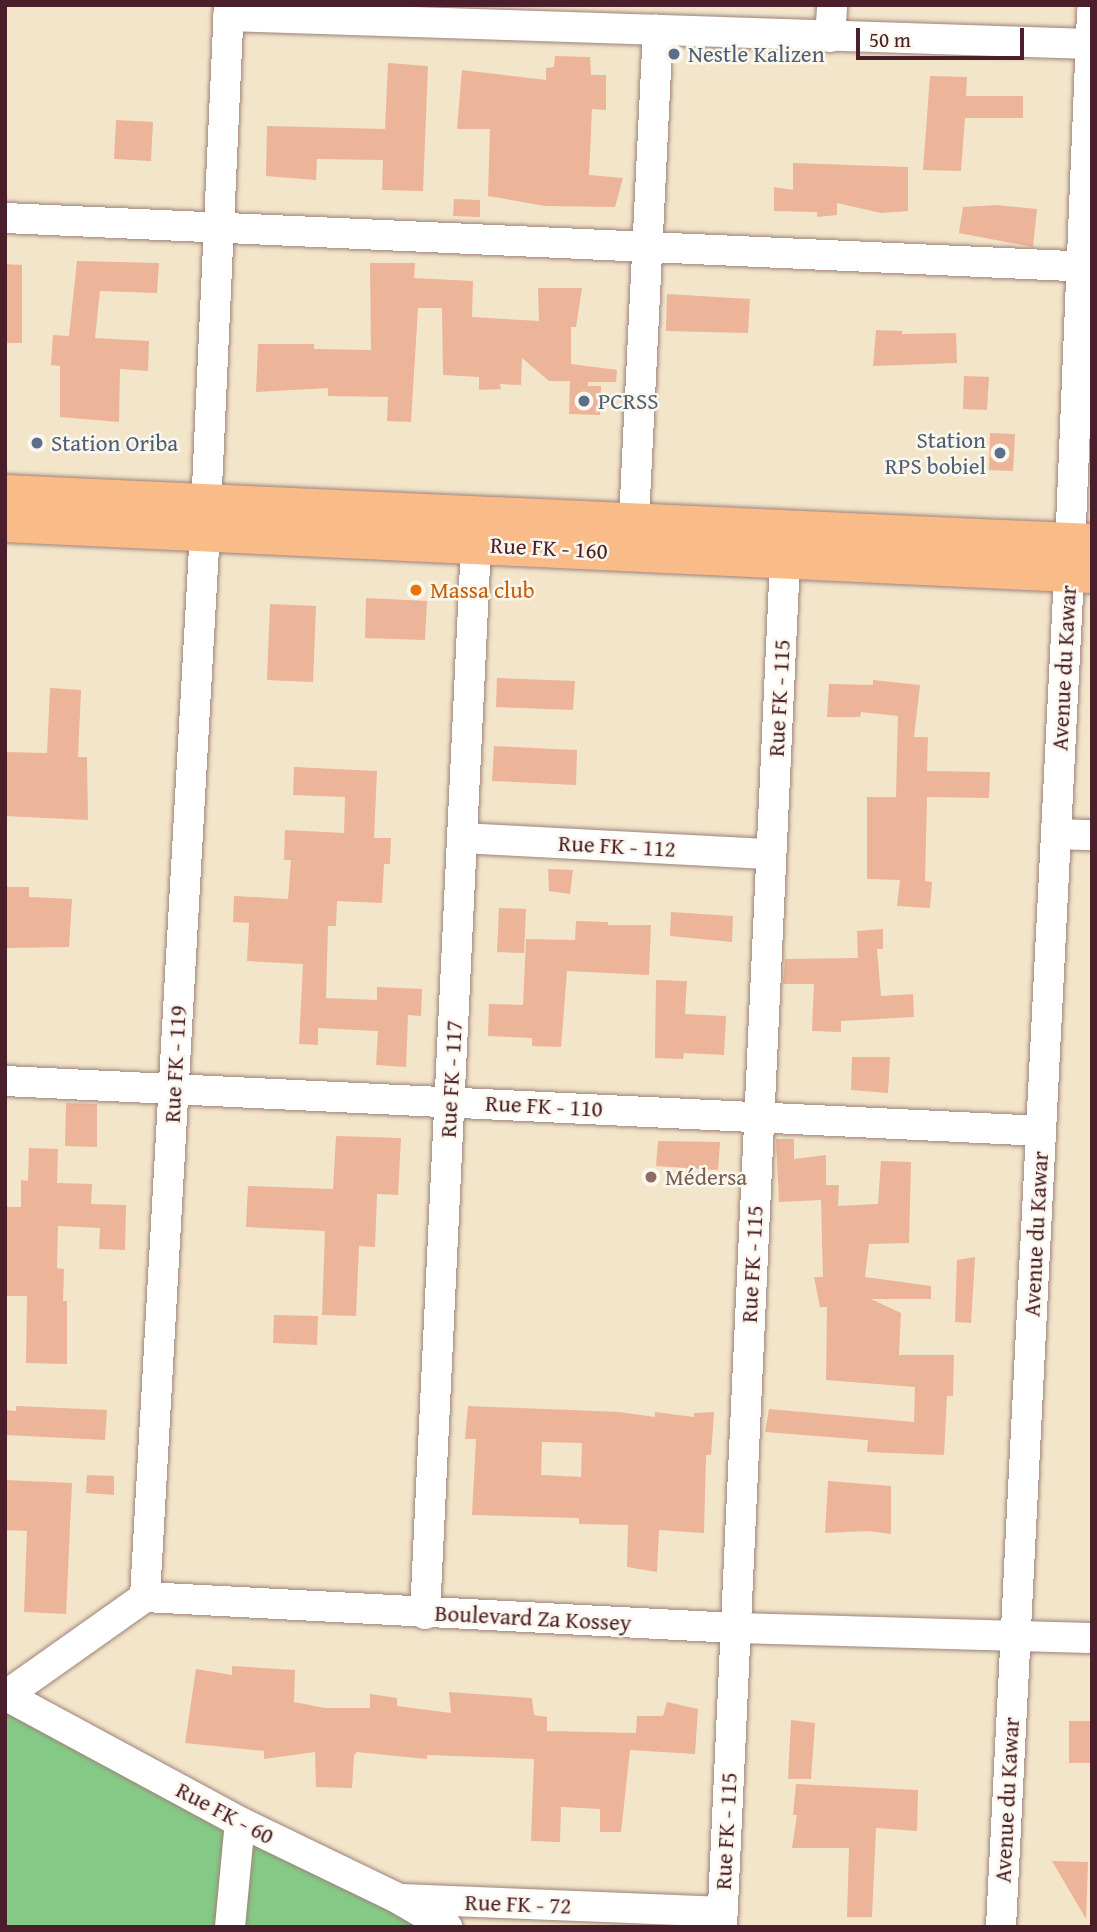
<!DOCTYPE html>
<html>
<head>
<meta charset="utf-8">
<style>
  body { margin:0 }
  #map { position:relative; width:1097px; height:1932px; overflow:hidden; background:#f3e5ca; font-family:"Gentium Book Plus",serif }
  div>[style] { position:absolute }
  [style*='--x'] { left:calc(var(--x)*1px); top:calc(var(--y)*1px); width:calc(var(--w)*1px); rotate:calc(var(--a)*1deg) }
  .green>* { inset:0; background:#84ca86 }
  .building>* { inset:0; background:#ecb499 }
  .roads { filter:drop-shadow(0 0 2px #9e827a) drop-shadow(0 0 2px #9e827a) }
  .minor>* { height:30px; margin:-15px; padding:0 15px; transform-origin:15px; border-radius:15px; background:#fff }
  .major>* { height:38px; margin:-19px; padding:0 19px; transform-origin:19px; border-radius:19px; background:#f9bc89 }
  .dots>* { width:19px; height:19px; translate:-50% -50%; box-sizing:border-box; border:4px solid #fbf7ec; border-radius:50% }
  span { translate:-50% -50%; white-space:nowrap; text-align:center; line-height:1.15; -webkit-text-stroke:5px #fbf7ec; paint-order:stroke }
  .service-label { font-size:23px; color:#4e5e75 }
  .left { translate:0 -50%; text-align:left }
  .right { translate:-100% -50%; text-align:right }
  .street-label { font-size:23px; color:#4a1f2b }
  .food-label { font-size:23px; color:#c56008 }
  .education-label { font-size:23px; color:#785e54 }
  .frame { position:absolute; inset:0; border:7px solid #4a1f2b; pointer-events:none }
  .scale { position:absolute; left:856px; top:28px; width:168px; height:32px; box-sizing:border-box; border:4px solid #4a1f2b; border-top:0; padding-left:9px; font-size:21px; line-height:24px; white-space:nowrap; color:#4a1f2b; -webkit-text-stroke:5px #fbf7ec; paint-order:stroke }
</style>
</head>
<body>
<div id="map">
  <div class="green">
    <i style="clip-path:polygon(5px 1711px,435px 1927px,5px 1927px)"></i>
  </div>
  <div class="building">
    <i style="clip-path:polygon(555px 56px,590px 57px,591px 75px,606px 75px,606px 110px,592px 109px,589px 175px,623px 178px,615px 207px,545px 206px,488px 196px,490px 129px,457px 129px,462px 70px,546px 80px,546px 68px,554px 67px)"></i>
    <i style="clip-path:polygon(388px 63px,428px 66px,423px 191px,382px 190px,383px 160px,317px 159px,316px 180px,266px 176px,267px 126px,385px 129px)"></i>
    <i style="clip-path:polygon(930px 76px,967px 77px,966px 96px,1023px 96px,1023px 118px,965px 118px,961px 171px,923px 170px)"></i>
    <i style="clip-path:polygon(116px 120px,153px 122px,151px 161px,114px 159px)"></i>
    <i style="clip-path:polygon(793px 163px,908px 167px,908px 211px,881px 213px,837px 203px,837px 215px,817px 217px,817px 212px,774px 211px,774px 187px,793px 190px)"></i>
    <i style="clip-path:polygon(454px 199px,480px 200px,480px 217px,453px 216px)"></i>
    <i style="clip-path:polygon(996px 205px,1037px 209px,1033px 247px,959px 233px,963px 207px)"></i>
    <i style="clip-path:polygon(77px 261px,159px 263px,157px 293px,100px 291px,95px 338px,149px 341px,148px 371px,120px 369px,119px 422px,60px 417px,60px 366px,51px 365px,53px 335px,69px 336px)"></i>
    <i style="clip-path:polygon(370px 263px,415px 263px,414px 278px,473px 281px,472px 317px,539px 321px,538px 288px,582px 288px,576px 327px,571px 327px,571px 364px,617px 370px,616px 382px,588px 382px,588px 386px,601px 386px,600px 415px,569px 414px,570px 381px,549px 381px,522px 358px,521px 385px,500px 384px,501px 389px,479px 390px,479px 377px,443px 375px,442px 308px,418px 308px,411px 422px,387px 421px,388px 397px,328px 396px,328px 388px,256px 392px,258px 344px,314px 344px,314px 349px,371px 350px)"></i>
    <i style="clip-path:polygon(5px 264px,22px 265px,22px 343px,5px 343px)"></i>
    <i style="clip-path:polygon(667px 294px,750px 299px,748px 333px,666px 331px)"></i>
    <i style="clip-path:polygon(876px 330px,902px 331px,902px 334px,956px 333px,957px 363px,873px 366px)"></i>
    <i style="clip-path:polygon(964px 376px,989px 377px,987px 410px,963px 409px)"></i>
    <i style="clip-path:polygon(990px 433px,1015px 434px,1013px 471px,989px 470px)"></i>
    <i style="clip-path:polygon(366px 598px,427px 601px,425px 640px,365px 638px)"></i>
    <i style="clip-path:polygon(270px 604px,316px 606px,313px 682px,267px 680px)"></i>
    <i style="clip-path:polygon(497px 678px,575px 681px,573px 710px,496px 707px)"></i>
    <i style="clip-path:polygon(873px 680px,920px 685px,914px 737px,928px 737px,927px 771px,990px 772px,989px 798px,927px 797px,925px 881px,932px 882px,930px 908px,897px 906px,900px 880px,867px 879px,867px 797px,896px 797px,898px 716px,861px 712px,860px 717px,827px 717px,829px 684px,873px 685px)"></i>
    <i style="clip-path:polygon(50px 688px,81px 690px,78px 757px,87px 757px,88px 820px,5px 816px,5px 752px,47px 753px)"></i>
    <i style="clip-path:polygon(494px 746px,577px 750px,576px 785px,492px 781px)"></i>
    <i style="clip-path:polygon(294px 767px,377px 771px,374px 838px,391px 838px,390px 864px,384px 864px,382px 903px,337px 901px,336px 926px,328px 926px,326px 998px,377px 1000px,377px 987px,422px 989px,421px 1016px,408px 1015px,406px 1067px,376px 1065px,378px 1031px,318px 1028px,318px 1045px,299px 1044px,303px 964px,247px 961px,249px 923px,233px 922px,234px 896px,288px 899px,291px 860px,284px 860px,285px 830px,344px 833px,345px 797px,293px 795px)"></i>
    <i style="clip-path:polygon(548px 869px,573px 870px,570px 894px,549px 891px)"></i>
    <i style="clip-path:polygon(5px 887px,29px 887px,29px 897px,72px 899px,69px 947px,5px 948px)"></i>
    <i style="clip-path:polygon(499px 908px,526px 909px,524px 953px,497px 952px)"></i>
    <i style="clip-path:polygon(671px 912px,733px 916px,732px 942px,670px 936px)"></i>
    <i style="clip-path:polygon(576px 921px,608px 922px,608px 925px,651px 925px,649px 975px,567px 971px,561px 1047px,532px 1046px,532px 1038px,488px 1036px,489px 1004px,523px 1005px,526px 939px,575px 940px)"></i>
    <i style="clip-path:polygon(883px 929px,883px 949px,877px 949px,881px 996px,913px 994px,914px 1017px,841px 1021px,841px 1032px,812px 1031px,814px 984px,783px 984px,785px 959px,858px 958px,857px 931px)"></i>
    <i style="clip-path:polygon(656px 980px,687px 981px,685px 1014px,726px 1016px,724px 1055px,684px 1053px,683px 1059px,655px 1058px)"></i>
    <i style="clip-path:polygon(852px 1057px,890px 1057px,888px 1093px,851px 1090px)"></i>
    <i style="clip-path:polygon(66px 1103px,97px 1104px,97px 1147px,65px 1146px)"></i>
    <i style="clip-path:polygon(336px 1136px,401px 1138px,398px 1195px,377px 1194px,375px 1247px,359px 1246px,356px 1316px,322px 1315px,325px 1231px,246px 1227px,248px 1186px,333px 1189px)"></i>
    <i style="clip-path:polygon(776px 1139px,794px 1139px,794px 1159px,826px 1155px,826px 1185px,839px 1185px,838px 1206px,878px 1204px,881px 1161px,911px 1162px,909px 1243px,869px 1244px,865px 1277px,931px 1286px,931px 1299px,871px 1299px,901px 1313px,899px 1355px,954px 1355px,953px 1396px,947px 1396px,944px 1455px,867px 1452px,868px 1440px,765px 1432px,769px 1409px,914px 1422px,915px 1387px,826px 1380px,827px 1307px,820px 1307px,814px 1277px,823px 1277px,821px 1200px,779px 1202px)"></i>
    <i style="clip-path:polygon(658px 1141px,720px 1142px,718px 1170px,656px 1166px)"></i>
    <i style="clip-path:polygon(29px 1148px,58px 1149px,57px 1183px,92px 1184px,91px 1204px,126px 1205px,125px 1250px,99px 1249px,100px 1228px,58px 1226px,57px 1268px,64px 1269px,63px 1301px,67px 1301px,67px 1364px,26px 1363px,27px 1296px,5px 1296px,5px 1207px,21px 1207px,21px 1180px,28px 1181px)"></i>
    <i style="clip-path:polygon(975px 1257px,971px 1323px,955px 1322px,957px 1260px)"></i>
    <i style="clip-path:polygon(274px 1315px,318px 1316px,317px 1345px,273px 1343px)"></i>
    <i style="clip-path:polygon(16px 1406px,107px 1410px,105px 1440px,5px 1435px,5px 1410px,16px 1411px)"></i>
    <i style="clip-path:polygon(evenodd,468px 1406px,619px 1412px,655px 1417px,655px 1412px,694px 1417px,694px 1413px,714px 1412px,711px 1455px,706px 1455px,704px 1533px,659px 1530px,657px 1572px,627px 1567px,628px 1525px,579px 1524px,579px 1518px,472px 1515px,476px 1439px,465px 1439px,468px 1406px,542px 1442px,582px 1443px,581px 1477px,541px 1475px,542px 1442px)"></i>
    <i style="clip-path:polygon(87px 1475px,114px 1476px,114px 1495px,86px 1493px)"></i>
    <i style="clip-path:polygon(5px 1480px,72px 1483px,66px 1614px,24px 1612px,27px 1531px,5px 1530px)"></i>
    <i style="clip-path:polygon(828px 1481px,891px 1486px,891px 1534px,869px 1531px,825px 1533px)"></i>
    <i style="clip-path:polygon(232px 1666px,295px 1670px,294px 1702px,325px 1708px,370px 1708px,370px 1694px,397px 1698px,397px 1706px,451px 1713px,449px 1692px,532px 1698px,534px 1715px,547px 1717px,547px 1731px,636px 1733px,637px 1716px,663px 1716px,667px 1702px,698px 1709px,695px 1754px,630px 1750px,621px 1832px,600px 1832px,600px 1809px,561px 1807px,560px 1842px,531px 1841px,534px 1759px,427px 1755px,427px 1759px,357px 1752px,354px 1755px,352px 1788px,316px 1787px,315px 1752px,264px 1759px,264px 1751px,185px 1743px,196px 1669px,232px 1675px)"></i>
    <i style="clip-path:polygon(791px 1720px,815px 1723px,811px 1779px,788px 1779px)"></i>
    <i style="clip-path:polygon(1069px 1721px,1092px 1721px,1092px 1763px,1069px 1763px)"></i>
    <i style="clip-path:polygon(796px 1784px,918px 1790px,917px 1831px,876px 1828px,872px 1917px,847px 1917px,849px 1848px,792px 1848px,797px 1815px,793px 1815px)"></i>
    <i style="clip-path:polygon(1052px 1861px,1088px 1862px,1086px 1919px)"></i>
  </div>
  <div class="roads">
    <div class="minor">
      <i style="--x:228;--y:16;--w:862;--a:1.86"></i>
      <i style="--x:830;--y:37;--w:32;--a:-86"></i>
      <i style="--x:5;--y:218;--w:1088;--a:2.58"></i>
      <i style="--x:634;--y:520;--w:491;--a:-87.2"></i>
      <i style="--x:1056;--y:834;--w:36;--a:2"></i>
      <i style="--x:462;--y:838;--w:309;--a:3"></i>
      <i style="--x:5;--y:1081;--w:1037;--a:2.76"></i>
      <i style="--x:145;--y:1597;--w:1068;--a:-86.78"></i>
      <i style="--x:205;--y:531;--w:527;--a:-87.39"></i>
      <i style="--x:425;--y:1614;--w:1071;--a:-87.27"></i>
      <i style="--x:5;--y:1695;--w:267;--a:28.4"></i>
      <i style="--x:240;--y:1822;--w:177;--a:25.8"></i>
      <i style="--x:399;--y:1899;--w:56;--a:30.3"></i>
      <i style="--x:5;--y:1696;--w:171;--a:-35.3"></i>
      <i style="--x:145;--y:1597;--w:591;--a:3.01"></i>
      <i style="--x:735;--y:1628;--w:357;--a:1.6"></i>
      <i style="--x:404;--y:1899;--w:318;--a:2.3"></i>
      <i style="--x:230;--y:1927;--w:105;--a:-84.6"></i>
      <i style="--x:722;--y:1927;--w:1368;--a:-87.36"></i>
      <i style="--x:1001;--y:1927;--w:1356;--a:-87.12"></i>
      <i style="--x:1069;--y:573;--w:561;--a:-87.65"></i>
    </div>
    <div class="major">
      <i style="--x:5;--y:494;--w:1088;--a:2.58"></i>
      <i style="--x:5;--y:523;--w:1088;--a:2.69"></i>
    </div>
  </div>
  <div class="dots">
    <i style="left:674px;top:54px;background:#5c6f8a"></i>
    <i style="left:584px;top:401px;background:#5c6f8a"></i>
    <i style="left:37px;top:443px;background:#5c6f8a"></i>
    <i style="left:1000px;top:453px;background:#5c6f8a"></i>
    <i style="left:416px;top:590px;background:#e8710a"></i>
    <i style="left:651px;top:1177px;background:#8d6e63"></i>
  </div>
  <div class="service-label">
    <span class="left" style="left:688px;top:54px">Nestle Kalizen</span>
    <span class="left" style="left:598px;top:401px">PCRSS</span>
    <span class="right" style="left:986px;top:453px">Station<br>RPS bobiel</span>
    <span class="left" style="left:51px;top:443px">Station Oriba</span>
  </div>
  <div class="street-label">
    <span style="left:549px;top:548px;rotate:3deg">Rue FK - 160</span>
    <span style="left:1064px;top:668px;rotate:-87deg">Avenue du Kawar</span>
    <span style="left:779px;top:698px;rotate:-87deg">Rue FK - 115</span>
    <span style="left:617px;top:846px;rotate:3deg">Rue FK - 112</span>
    <span style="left:175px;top:1064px;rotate:-87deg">Rue FK - 119</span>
    <span style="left:451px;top:1079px;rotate:-87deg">Rue FK - 117</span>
    <span style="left:544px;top:1106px;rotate:3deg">Rue FK - 110</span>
    <span style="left:1036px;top:1234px;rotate:-87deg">Avenue du Kawar</span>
    <span style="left:752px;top:1264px;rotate:-87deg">Rue FK - 115</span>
    <span style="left:533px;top:1618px;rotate:3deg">Boulevard Za Kossey</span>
    <span style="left:1007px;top:1800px;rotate:-87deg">Avenue du Kawar</span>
    <span style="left:225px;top:1813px;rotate:28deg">Rue FK - 60</span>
    <span style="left:726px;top:1831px;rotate:-87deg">Rue FK - 115</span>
    <span style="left:518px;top:1904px;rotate:2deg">Rue FK - 72</span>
  </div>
  <div class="food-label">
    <span class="left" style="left:430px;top:590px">Massa club</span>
  </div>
  <div class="education-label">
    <span class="left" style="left:665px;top:1177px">Médersa</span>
  </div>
  <div class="frame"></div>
  <div class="scale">50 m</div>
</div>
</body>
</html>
